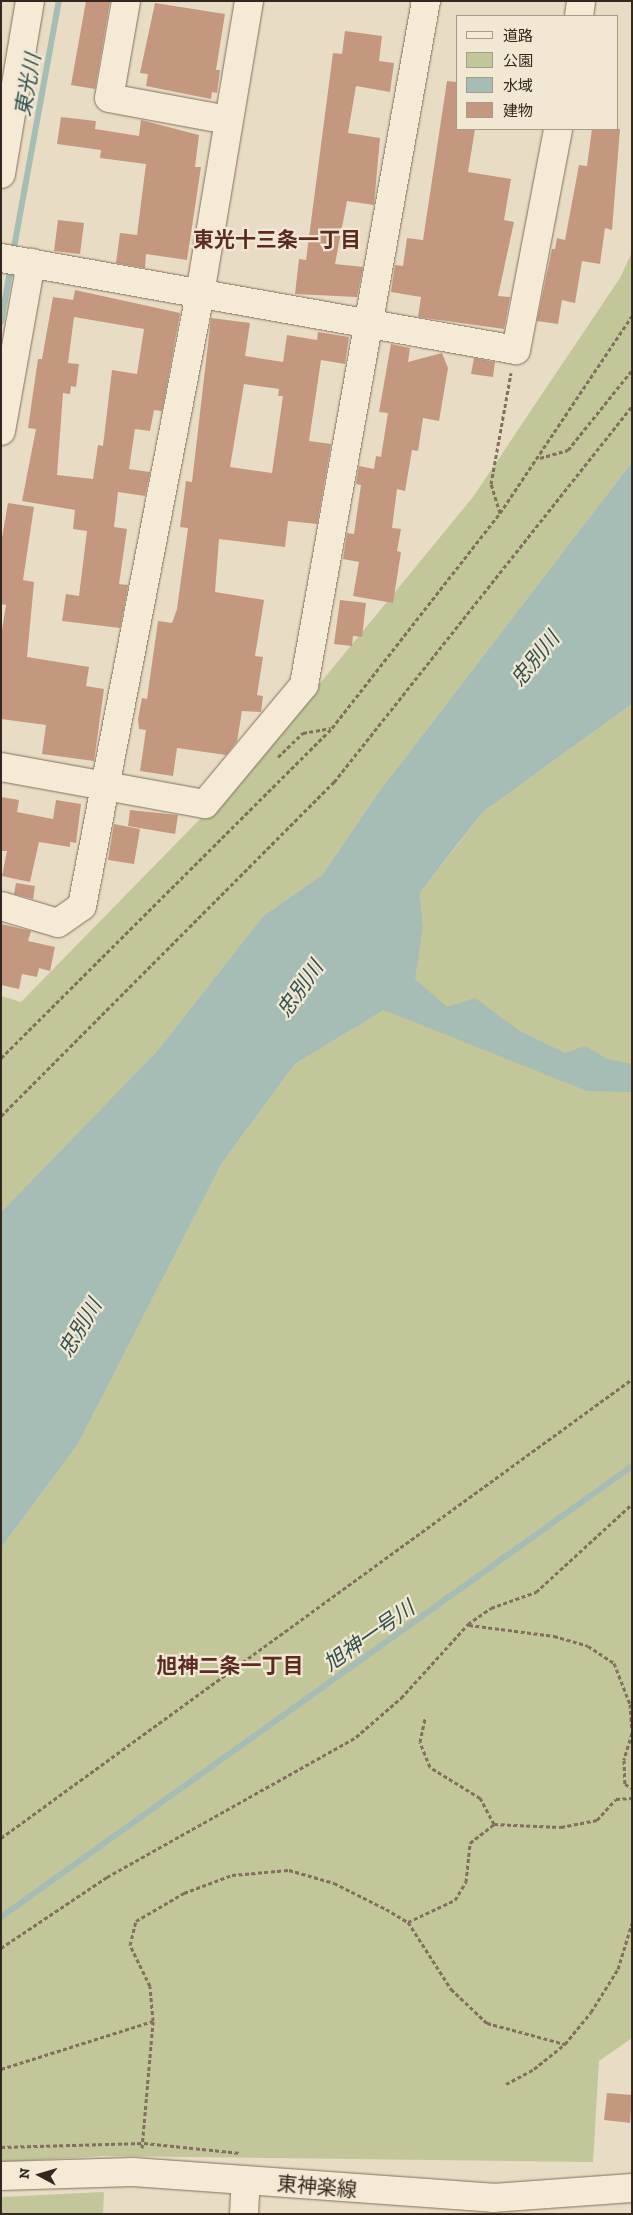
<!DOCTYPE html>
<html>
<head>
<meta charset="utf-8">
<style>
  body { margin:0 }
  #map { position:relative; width:633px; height:2215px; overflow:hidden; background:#e9dcc4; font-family:"Zilla Slab","Noto Sans JP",serif }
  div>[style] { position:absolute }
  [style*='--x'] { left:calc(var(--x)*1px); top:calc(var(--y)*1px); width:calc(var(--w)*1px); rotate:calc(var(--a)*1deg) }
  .green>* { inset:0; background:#c2c699 }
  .water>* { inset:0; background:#a5bdb5 }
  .stream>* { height:6px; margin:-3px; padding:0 3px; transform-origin:3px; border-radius:3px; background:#a5bdb5 }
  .building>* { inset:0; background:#c3987e }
  .path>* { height:3px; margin-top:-1.5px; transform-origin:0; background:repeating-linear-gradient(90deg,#826f5c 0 4px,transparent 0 6.5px) }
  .roads { filter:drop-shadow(0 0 1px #826f5c) drop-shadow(0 0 1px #826f5c) }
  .minor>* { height:28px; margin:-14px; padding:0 14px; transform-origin:14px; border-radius:14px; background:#f5ead6 }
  span { translate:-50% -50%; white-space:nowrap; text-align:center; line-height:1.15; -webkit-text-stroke:4.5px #f1e7d3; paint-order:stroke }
  .street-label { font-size:20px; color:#33281f }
  .water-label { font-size:21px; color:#30514e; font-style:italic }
  .neighbourhood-label { font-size:21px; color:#5b2c23; font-weight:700 }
  .frame { position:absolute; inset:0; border:2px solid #33281f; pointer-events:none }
  .legend { position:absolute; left:456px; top:15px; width:162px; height:115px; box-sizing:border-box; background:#f1e7d3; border:1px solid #a59b8b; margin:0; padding:6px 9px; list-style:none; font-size:15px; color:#33281f }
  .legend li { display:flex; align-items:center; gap:10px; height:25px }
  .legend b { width:25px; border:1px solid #a59b8b }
  .north { position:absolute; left:15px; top:2150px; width:50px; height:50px; -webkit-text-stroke:4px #f1e7d3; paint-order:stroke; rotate:276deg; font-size:14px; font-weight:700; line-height:20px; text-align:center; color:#33281f }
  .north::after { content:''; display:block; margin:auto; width:18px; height:22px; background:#33281f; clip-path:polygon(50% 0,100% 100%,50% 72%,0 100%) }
</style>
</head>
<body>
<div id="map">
  <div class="green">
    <i style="clip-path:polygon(632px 252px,632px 462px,378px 793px,322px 875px,263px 916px,158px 1050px,1px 1212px,1px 996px,21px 1002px,202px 817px,308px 698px,473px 497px,620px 278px)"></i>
    <i style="clip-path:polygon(632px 704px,632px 2038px,599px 2061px,593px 2162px,104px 2156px,1px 2162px,1px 1548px,78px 1444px,222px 1163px,295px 1064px,384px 1010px,423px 926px,420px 893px,483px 812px)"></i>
    <i style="clip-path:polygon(104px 2192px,103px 2214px,1px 2214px,1px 2197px)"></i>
  </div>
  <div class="water">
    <i style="clip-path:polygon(632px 462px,632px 704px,483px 812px,456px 846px,420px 893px,423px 926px,415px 979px,447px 1007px,475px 998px,518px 1030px,565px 1053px,585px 1046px,607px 1059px,632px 1064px,632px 1092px,587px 1091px,384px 1010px,295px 1064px,222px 1163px,78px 1444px,1px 1548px,1px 1212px,158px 1050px,263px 916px,322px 875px,378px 793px)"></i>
  </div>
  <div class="stream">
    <i style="--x:13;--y:253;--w:256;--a:-79.7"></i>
    <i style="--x:1;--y:322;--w:57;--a:-79.9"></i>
    <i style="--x:1;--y:1917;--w:776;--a:-35.55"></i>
  </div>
  <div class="building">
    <i style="clip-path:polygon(86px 1px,110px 1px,95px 89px,71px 85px)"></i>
    <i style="clip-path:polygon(155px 3px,225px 14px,216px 70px,220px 70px,217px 93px,212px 92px,211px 99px,146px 86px,148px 74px,140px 73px)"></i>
    <i style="clip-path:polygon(345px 31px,382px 36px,379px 61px,394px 63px,390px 92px,356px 86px,348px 133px,380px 138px,374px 205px,347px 201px,335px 264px,363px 267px,357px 297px,295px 294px,299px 259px,306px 260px,333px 53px,342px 54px)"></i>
    <i style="clip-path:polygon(447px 81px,457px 82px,457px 129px,475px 129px,468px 172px,511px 179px,504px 220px,514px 222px,498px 296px,510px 297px,504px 329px,418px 317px,421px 297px,391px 292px,395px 265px,403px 266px,407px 238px,423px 240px)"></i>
    <i style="clip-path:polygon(61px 117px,96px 121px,95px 129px,139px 136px,141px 120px,199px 135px,195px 167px,201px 167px,187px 260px,146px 254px,145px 268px,116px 263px,120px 233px,137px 235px,146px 164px,100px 158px,101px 150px,57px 144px)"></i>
    <i style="clip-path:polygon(592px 129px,620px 129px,612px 230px,605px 228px,600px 264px,582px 261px,575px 303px,562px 300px,558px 324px,537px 321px,552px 249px,555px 249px,557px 238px,565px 240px,579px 165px,587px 166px)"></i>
    <i style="clip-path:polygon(58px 220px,84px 223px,80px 254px,54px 251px)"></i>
    <i style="clip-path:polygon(evenodd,75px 290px,180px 313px,162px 411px,154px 410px,150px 431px,135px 429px,129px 469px,150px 472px,145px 496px,118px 492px,114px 527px,127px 529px,119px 584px,128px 585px,120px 628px,62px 621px,66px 594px,79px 596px,87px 531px,73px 529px,75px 510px,22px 501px,36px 429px,28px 428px,38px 359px,42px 359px,53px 297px,73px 300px,75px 290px,74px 317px,144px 329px,137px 374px,112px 370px,103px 446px,98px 445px,93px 479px,57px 475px,63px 393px,70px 394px,71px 386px,76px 387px,79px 364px,68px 363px,74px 317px)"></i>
    <i style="clip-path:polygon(evenodd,211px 318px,250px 323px,245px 356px,283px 362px,287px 335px,317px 340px,318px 332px,349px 337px,345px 364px,321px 360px,309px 441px,331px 444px,317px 524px,288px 521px,285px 547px,219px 539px,215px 592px,264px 600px,255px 656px,263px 657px,257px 695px,263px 696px,261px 712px,242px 711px,237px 741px,226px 755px,177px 748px,173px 776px,140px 771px,146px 730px,139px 729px,138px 719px,142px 698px,147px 699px,158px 621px,172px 623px,177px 609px,188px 528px,180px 527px,186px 481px,192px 482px,211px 318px,244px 384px,279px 389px,278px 396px,283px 396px,272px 473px,230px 467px,244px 384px)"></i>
    <i style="clip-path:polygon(391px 344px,410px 348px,408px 362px,442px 353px,448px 368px,439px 421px,423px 418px,418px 451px,412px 450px,405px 491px,397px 489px,392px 528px,401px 529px,397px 551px,401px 552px,393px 603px,353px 596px,359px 562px,343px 559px,347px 533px,354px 534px,361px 485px,356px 484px,359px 466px,374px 469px,376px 456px,381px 457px,388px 413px,379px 412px)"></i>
    <i style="clip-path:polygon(474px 358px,495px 362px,493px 377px,471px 374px)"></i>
    <i style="clip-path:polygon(8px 503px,34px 507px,23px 580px,34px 582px,27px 657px,89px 667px,86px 686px,104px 689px,94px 761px,42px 754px,46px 725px,1px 719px,1px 636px,6px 605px,1px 604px,1px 543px)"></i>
    <i style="clip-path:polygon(340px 600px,366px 603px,362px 637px,353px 636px,352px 646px,334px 644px)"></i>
    <i style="clip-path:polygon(1px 797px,19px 800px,17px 812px,53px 819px,56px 800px,81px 804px,76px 843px,70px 842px,70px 847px,39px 842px,30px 882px,2px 876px,7px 851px,1px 851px)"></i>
    <i style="clip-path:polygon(130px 810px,178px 815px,175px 834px,128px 826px)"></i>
    <i style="clip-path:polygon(114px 824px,140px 829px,134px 864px,108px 860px)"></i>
    <i style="clip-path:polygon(16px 883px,35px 886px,33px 899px,14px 894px)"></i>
    <i style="clip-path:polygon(1px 924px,31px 931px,28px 941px,55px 947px,50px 971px,39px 968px,37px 977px,22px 974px,19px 989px,1px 985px)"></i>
    <i style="clip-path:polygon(607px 2093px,632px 2095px,630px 2123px,604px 2120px)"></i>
  </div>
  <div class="path">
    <i style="--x:540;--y:458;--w:29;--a:-16"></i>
    <i style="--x:568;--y:450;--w:102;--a:-51.3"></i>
    <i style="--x:500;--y:513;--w:30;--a:-107"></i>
    <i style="--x:491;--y:484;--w:113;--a:-79.8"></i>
    <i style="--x:278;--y:757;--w:35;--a:-44"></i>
    <i style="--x:303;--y:733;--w:28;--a:-10"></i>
    <i style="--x:1;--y:1058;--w:467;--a:-44.9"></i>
    <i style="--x:332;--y:728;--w:273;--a:-52"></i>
    <i style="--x:500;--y:513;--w:237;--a:-56.2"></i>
    <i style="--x:1;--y:1116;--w:472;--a:-45.1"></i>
    <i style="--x:334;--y:782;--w:480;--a:-51.6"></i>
    <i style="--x:469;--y:1625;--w:86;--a:7.4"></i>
    <i style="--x:554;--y:1636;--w:35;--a:16"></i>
    <i style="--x:588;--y:1646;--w:31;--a:33"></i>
    <i style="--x:614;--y:1663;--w:44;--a:68.7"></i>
    <i style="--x:630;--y:1704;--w:26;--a:86"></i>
    <i style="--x:632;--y:1733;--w:28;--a:107"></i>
    <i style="--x:624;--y:1760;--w:24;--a:88"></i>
    <i style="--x:625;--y:1784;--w:8;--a:30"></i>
    <i style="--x:494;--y:1824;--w:67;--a:2.6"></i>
    <i style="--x:561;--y:1827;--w:37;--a:-11"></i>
    <i style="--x:597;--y:1820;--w:28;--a:-48"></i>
    <i style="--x:616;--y:1799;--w:16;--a:-4"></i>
    <i style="--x:1;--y:1838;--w:780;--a:-36.03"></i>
    <i style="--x:408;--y:1922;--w:52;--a:-25.1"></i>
    <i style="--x:455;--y:1900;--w:21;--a:-59"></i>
    <i style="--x:466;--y:1882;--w:39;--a:-84"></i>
    <i style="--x:470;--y:1843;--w:31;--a:-38"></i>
    <i style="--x:494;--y:1824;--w:30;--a:-118"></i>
    <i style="--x:480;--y:1798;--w:59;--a:-148.2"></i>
    <i style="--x:430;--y:1767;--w:27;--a:-112"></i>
    <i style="--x:420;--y:1742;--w:24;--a:-78"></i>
    <i style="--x:1;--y:1948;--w:128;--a:-33.8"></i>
    <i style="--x:107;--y:1877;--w:286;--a:-29.3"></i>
    <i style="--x:356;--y:1737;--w:60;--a:-40.9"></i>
    <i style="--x:401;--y:1698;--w:100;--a:-47.8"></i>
    <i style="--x:468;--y:1624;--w:28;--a:-35"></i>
    <i style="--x:491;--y:1608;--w:48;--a:-19.6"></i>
    <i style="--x:536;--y:1592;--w:130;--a:-42.5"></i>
    <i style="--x:1;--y:2069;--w:159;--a:-17.5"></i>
    <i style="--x:506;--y:2084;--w:32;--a:-28"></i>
    <i style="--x:534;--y:2069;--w:40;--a:-39"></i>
    <i style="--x:565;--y:2044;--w:41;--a:-50.9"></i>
    <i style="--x:591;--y:2012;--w:51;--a:-57.9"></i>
    <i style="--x:618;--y:1969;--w:48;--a:-73.1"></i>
    <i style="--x:1;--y:2147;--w:143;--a:-1.6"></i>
    <i style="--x:144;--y:2143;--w:97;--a:5.9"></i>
    <i style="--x:142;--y:2148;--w:127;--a:-85"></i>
    <i style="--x:153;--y:2021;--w:35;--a:-95"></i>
    <i style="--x:150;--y:1986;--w:46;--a:-116"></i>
    <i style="--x:130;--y:1945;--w:25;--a:-76"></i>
    <i style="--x:136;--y:1921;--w:56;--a:-30.3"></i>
    <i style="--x:184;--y:1893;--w:51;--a:-20.6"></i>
    <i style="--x:232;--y:1875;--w:57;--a:-5"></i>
    <i style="--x:289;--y:1870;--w:47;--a:16.1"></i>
    <i style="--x:334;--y:1883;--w:58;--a:26.6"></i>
    <i style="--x:386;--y:1909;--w:26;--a:31"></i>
    <i style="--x:408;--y:1922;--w:80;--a:57.3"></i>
    <i style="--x:451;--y:1989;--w:50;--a:43.4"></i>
    <i style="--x:487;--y:2023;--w:81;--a:15.1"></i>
  </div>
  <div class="roads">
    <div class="minor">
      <i style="--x:126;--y:1;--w:98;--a:99.9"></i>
      <i style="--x:109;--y:98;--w:121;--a:10.5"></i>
      <i style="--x:579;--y:16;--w:15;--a:-82"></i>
      <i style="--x:1;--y:174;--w:175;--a:-80.5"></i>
      <i style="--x:1;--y:258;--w:523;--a:10.13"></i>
      <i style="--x:516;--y:350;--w:225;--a:-79.2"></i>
      <i style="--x:1;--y:431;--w:171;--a:-79.9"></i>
      <i style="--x:1;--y:767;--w:207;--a:10.3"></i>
      <i style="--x:205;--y:804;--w:155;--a:-50.2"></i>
      <i style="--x:304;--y:685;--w:695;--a:-79.89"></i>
      <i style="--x:1;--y:906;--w:59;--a:16.6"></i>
      <i style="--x:58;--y:923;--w:29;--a:-35"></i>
      <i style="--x:82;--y:906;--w:623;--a:-79.09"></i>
      <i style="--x:200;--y:294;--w:297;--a:-80.5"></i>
      <i style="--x:1;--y:2176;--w:132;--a:-1.7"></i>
      <i style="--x:133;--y:2172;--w:361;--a:4.1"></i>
      <i style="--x:493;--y:2198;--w:139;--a:-4.1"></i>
      <i style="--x:244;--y:2214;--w:33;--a:-87"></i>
    </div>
  </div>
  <div class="street-label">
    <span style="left:317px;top:2187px;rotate:5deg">東神楽線</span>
  </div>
  <div class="water-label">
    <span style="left:28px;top:85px;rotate:-80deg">東光川</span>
    <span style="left:535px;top:659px;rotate:-51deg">忠別川</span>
    <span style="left:300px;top:989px;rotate:-55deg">忠別川</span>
    <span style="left:80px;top:1328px;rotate:-59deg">忠別川</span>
    <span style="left:369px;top:1636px;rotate:-35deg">旭神一号川</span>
  </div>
  <div class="neighbourhood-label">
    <span style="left:277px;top:240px">東光十三条一丁目</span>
    <span style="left:230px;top:1666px">旭神二条一丁目</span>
  </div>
  <div class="frame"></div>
  <ul class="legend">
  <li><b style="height:6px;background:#f5ead6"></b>道路</li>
  <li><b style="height:14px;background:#c2c699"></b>公園</li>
  <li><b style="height:14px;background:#a5bdb5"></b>水域</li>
  <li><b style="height:14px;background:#c3987e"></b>建物</li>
  </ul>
  <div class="north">N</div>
</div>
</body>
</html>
